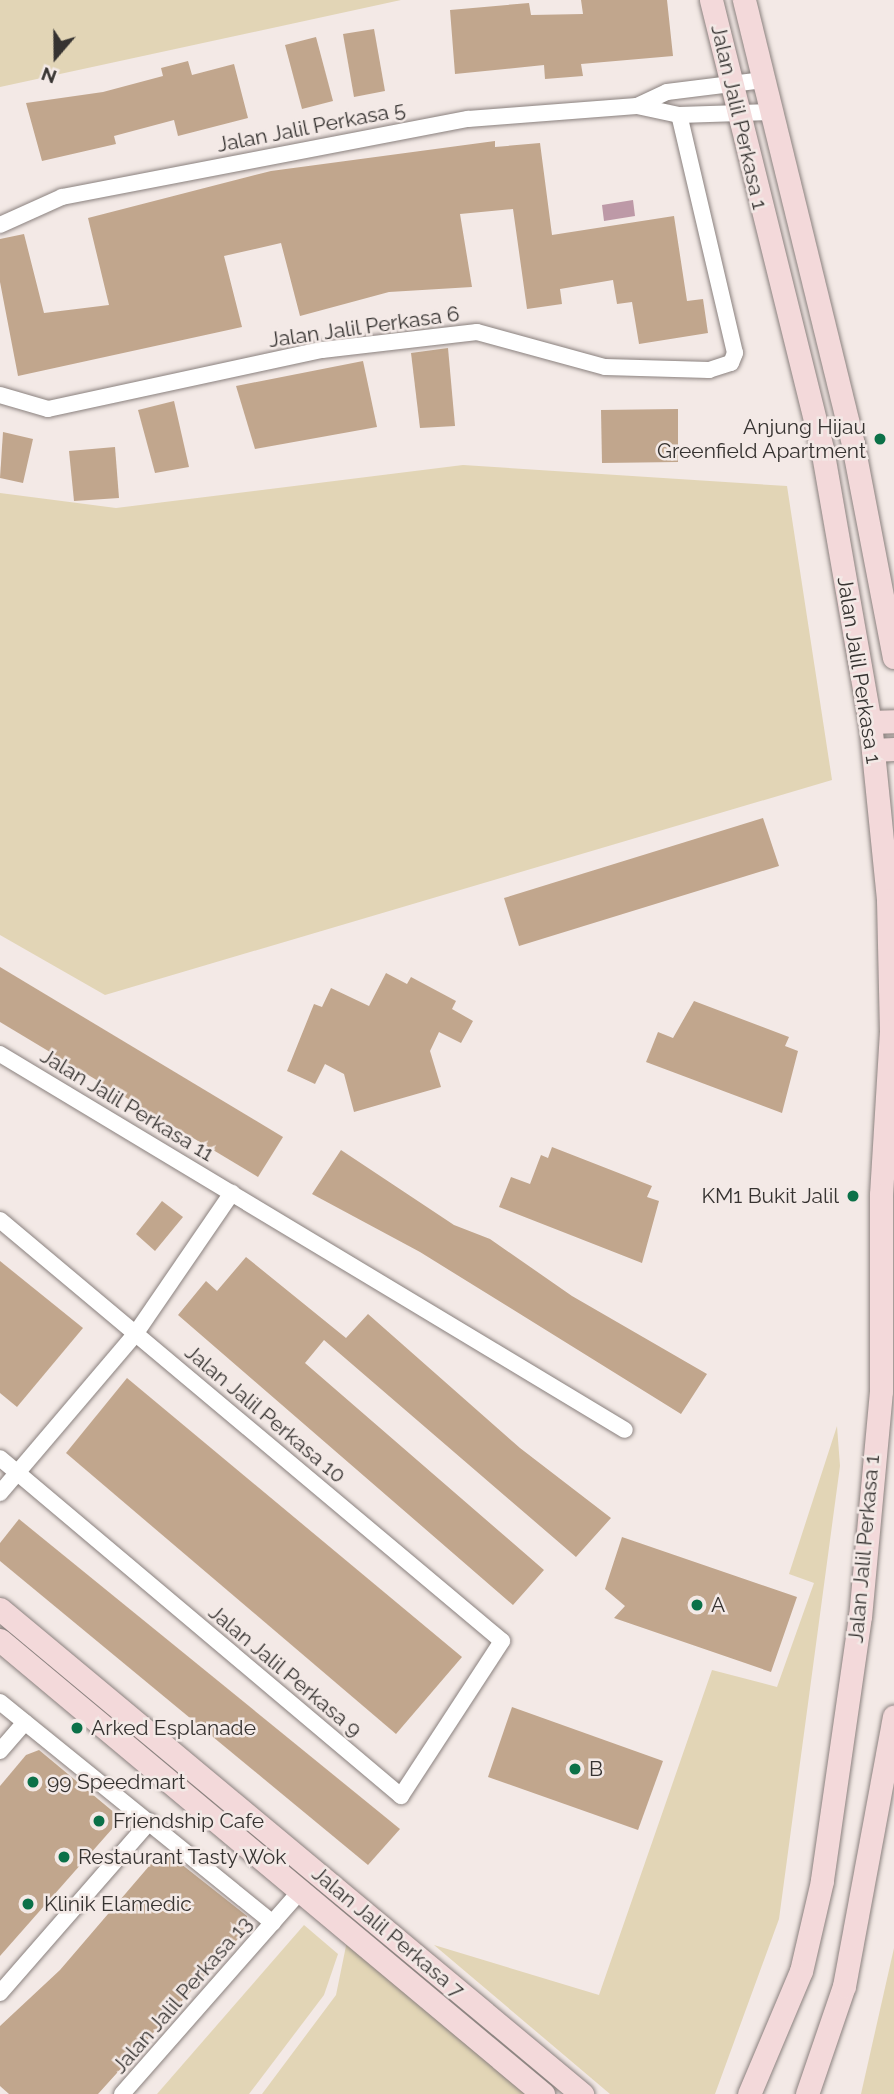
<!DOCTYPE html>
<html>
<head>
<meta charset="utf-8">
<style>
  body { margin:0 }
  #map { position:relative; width:894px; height:2094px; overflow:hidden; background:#f3e9e6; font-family:Raleway,sans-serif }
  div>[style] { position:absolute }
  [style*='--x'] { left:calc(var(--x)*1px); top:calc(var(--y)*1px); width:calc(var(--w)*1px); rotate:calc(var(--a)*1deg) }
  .green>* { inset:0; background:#e2d5b6 }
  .water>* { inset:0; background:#bd99a7 }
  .building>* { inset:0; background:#c1a68d }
  .roads { filter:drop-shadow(0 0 2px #8a817e) drop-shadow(0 0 2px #8a817e) }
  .street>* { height:16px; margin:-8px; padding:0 8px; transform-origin:8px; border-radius:8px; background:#fff }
  .secondary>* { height:23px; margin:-11.5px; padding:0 11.5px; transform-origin:11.5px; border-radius:11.5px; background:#f3d9da }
  .dots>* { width:19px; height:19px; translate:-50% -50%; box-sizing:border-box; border:4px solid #f3e9e6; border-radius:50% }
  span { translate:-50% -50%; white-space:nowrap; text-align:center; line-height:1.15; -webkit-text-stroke:5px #f3e9e6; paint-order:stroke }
  .street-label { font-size:21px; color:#363331 }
  .poi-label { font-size:21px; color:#363331 }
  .right { translate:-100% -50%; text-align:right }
  .left { translate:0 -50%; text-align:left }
  .north { position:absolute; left:21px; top:21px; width:70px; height:70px; -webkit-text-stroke:5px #f3e9e6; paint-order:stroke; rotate:200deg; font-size:19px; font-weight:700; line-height:28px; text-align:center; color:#363331 }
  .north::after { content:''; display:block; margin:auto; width:24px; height:32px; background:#363331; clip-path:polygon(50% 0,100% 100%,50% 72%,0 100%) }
</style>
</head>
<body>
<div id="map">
  <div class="green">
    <i style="clip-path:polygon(0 0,401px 0,0 87px)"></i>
    <i style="clip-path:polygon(463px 465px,787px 486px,832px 780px,105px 995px,0 935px,0 493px,116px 508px)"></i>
    <i style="clip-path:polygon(837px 1426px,840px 1466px,779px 1919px,715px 2094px,610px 2094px,434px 1945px,599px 1995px,712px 1670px,777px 1687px,814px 1583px,789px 1574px)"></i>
    <i style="clip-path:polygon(304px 1925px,338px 1954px,324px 1995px,249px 2094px,157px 2094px)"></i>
    <i style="clip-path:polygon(347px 1941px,527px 2094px,262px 2094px,336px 1995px)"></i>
    <i style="clip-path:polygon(894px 1948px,894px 2094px,861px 2094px)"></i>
  </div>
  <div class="water">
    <i style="clip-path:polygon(633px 200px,635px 216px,604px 221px,602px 205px)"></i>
  </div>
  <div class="building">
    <i style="clip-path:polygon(581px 0,667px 0,673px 56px,581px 64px,583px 76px,545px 79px,544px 65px,455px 74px,450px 10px,529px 3px,531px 15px,583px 14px)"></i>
    <i style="clip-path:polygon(374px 29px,385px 91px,354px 97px,343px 34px)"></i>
    <i style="clip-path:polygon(316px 37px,333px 101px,302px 109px,285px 45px)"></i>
    <i style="clip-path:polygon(188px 61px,192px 75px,234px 64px,248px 118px,178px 136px,174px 120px,114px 136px,116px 144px,42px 161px,26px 103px,103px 92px,163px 76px,161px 68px)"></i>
    <i style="clip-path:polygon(495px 141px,495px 147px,540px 143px,552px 235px,674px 216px,687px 301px,703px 299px,708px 333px,639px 344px,632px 302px,617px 304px,613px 280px,560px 289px,562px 304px,527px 309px,513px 209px,460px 214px,472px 287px,389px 292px,300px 316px,281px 243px,224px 256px,242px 327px,18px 376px,0 282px,0 239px,24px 234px,44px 313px,109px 305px,88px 218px,271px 171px)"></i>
    <i style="clip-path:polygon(448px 348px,455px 426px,420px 428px,411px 353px)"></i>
    <i style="clip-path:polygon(363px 361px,377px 427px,255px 449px,236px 386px)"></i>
    <i style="clip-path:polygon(174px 401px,189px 467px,155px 473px,138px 410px)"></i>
    <i style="clip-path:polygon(678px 409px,678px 462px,602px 463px,601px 410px)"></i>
    <i style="clip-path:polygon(3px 432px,33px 439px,23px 483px,0 478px)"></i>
    <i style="clip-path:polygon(115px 447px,119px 498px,74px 501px,69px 451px)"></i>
    <i style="clip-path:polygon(763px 818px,779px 866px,519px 946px,504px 898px)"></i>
    <i style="clip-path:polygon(0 967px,283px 1137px,258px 1177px,0 1022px)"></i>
    <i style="clip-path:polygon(386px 973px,407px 984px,411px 977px,456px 1001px,452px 1009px,473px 1021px,461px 1043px,439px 1032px,430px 1051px,441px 1087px,354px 1112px,344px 1074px,325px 1064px,315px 1084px,287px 1071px,314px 1004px,322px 1007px,331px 988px,369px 1006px)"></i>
    <i style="clip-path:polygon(694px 1001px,789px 1037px,785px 1046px,798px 1051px,782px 1113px,646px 1062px,658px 1032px,673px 1038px)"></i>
    <i style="clip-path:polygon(552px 1147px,652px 1186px,647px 1197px,659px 1201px,642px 1263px,499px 1207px,511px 1177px,530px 1184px,541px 1155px,548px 1158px)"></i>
    <i style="clip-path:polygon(341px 1150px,454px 1225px,490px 1239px,572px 1296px,707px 1374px,681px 1414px,420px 1252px,312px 1194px)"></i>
    <i style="clip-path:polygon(162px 1201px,183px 1217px,155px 1251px,136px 1234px)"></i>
    <i style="clip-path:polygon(246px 1257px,346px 1338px,368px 1314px,520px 1448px,611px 1518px,576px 1557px,324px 1340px,305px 1363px,544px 1570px,513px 1605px,178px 1315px,206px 1281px,217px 1291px)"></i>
    <i style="clip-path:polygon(0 1261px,83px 1328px,17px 1407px,0 1393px)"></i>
    <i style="clip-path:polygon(127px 1378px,462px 1657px,396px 1734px,66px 1453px)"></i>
    <i style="clip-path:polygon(19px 1519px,400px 1829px,368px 1865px,0 1561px,0 1543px)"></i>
    <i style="clip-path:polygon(622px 1537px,797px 1597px,771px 1672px,614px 1618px,625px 1606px,605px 1589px)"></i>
    <i style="clip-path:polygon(512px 1707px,663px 1761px,638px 1830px,488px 1777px)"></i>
    <i style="clip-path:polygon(39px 1750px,116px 1814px,112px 1829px,0 1956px,0 1786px,26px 1755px)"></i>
    <i style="clip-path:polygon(171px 1856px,247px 1916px,245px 1931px,98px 2094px,9px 2094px,0 2086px,0 2026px,60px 1970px,156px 1858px)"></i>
  </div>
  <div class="roads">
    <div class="street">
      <i style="--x:637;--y:106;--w:33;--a:-25"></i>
      <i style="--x:667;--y:92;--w:97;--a:-7.1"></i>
      <i style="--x:0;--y:225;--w:68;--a:-24.3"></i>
      <i style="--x:62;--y:197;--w:413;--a:-10.9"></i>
      <i style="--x:468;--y:119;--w:169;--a:-4.4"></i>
      <i style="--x:637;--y:106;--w:43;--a:12.1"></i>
      <i style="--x:679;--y:115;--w:92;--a:-1.9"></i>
      <i style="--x:0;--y:395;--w:50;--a:16.3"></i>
      <i style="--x:48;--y:409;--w:280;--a:-12.2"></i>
      <i style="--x:322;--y:350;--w:156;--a:-6.6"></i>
      <i style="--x:477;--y:332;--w:133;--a:15.3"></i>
      <i style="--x:605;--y:367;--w:104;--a:1.7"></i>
      <i style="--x:709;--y:370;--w:23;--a:-18"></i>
      <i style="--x:731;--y:363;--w:11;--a:-68"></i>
      <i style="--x:735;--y:353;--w:244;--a:-103.2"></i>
      <i style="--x:0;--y:1054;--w:729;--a:31.03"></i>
      <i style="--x:0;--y:1220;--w:655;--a:39.98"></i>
      <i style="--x:502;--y:1641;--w:185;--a:123.1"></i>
      <i style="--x:401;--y:1796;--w:524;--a:-139.87"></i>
      <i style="--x:0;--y:1493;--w:210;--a:-49.6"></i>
      <i style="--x:136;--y:1333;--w:170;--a:-55.6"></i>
      <i style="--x:0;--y:1702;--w:351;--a:39"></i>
      <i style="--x:0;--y:1751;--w:38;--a:-49"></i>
      <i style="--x:0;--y:1993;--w:228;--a:-48.9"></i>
      <i style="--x:122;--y:2094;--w:273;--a:-48.7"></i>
    </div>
    <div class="secondary">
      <i style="--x:711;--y:0;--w:468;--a:76.1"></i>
      <i style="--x:823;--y:454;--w:272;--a:80.1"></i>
      <i style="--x:870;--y:722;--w:179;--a:84.2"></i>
      <i style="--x:888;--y:900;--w:131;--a:88.7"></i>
      <i style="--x:891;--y:1031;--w:164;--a:93.5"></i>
      <i style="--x:881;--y:1195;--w:196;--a:90"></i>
      <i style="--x:881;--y:1391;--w:226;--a:95.3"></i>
      <i style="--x:860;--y:1616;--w:268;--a:98.2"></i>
      <i style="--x:822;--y:1881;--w:92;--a:103.1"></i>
      <i style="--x:801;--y:1971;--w:134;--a:112.9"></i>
      <i style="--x:744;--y:0;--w:458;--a:76.2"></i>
      <i style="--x:853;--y:445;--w:216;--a:79.1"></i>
      <i style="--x:870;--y:722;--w:24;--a:-2"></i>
      <i style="--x:873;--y:750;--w:21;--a:-3"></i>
      <i style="--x:0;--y:1609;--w:758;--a:39.81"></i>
      <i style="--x:0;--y:1640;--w:708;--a:39.9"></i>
      <i style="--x:807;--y:2094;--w:114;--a:-71.1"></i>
      <i style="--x:844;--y:1986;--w:274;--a:-79.5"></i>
    </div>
  </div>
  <div class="dots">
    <i style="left:880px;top:439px;background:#0b7148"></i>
    <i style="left:853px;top:1196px;background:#0b7148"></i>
    <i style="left:697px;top:1605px;background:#0b7148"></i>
    <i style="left:77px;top:1728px;background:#0b7148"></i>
    <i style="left:575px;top:1769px;background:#0b7148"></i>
    <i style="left:33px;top:1782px;background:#0b7148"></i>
    <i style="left:99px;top:1821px;background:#0b7148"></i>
    <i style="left:64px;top:1857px;background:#0b7148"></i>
    <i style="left:28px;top:1904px;background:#0b7148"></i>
  </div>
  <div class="street-label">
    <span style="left:739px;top:117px;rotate:77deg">Jalan Jalil Perkasa 1</span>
    <span style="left:311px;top:127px;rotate:-11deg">Jalan Jalil Perkasa 5</span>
    <span style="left:364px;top:327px;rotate:-8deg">Jalan Jalil Perkasa 6</span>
    <span style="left:859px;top:670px;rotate:81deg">Jalan Jalil Perkasa 1</span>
    <span style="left:127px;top:1105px;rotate:31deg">Jalan Jalil Perkasa 11</span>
    <span style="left:265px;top:1414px;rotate:40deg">Jalan Jalil Perkasa 10</span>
    <span style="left:864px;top:1549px;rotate:-85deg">Jalan Jalil Perkasa 1</span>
    <span style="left:285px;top:1671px;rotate:40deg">Jalan Jalil Perkasa 9</span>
    <span style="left:388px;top:1932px;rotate:40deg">Jalan Jalil Perkasa 7</span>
    <span style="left:182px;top:1995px;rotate:-49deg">Jalan Jalil Perkasa 13</span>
  </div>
  <div class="poi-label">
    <span class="right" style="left:866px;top:439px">Anjung Hijau<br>Greenfield Apartment</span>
    <span class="right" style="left:839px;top:1196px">KM1 Bukit Jalil</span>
    <span class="left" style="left:711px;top:1605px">A</span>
    <span class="left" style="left:91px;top:1728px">Arked Esplanade</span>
    <span class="left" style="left:589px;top:1769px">B</span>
    <span class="left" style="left:47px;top:1782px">99 Speedmart</span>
    <span class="left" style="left:113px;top:1821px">Friendship Cafe</span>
    <span class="left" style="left:78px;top:1857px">Restaurant Tasty Wok</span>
    <span class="left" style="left:44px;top:1904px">Klinik Elamedic</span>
  </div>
  <div class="north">N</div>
</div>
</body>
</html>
